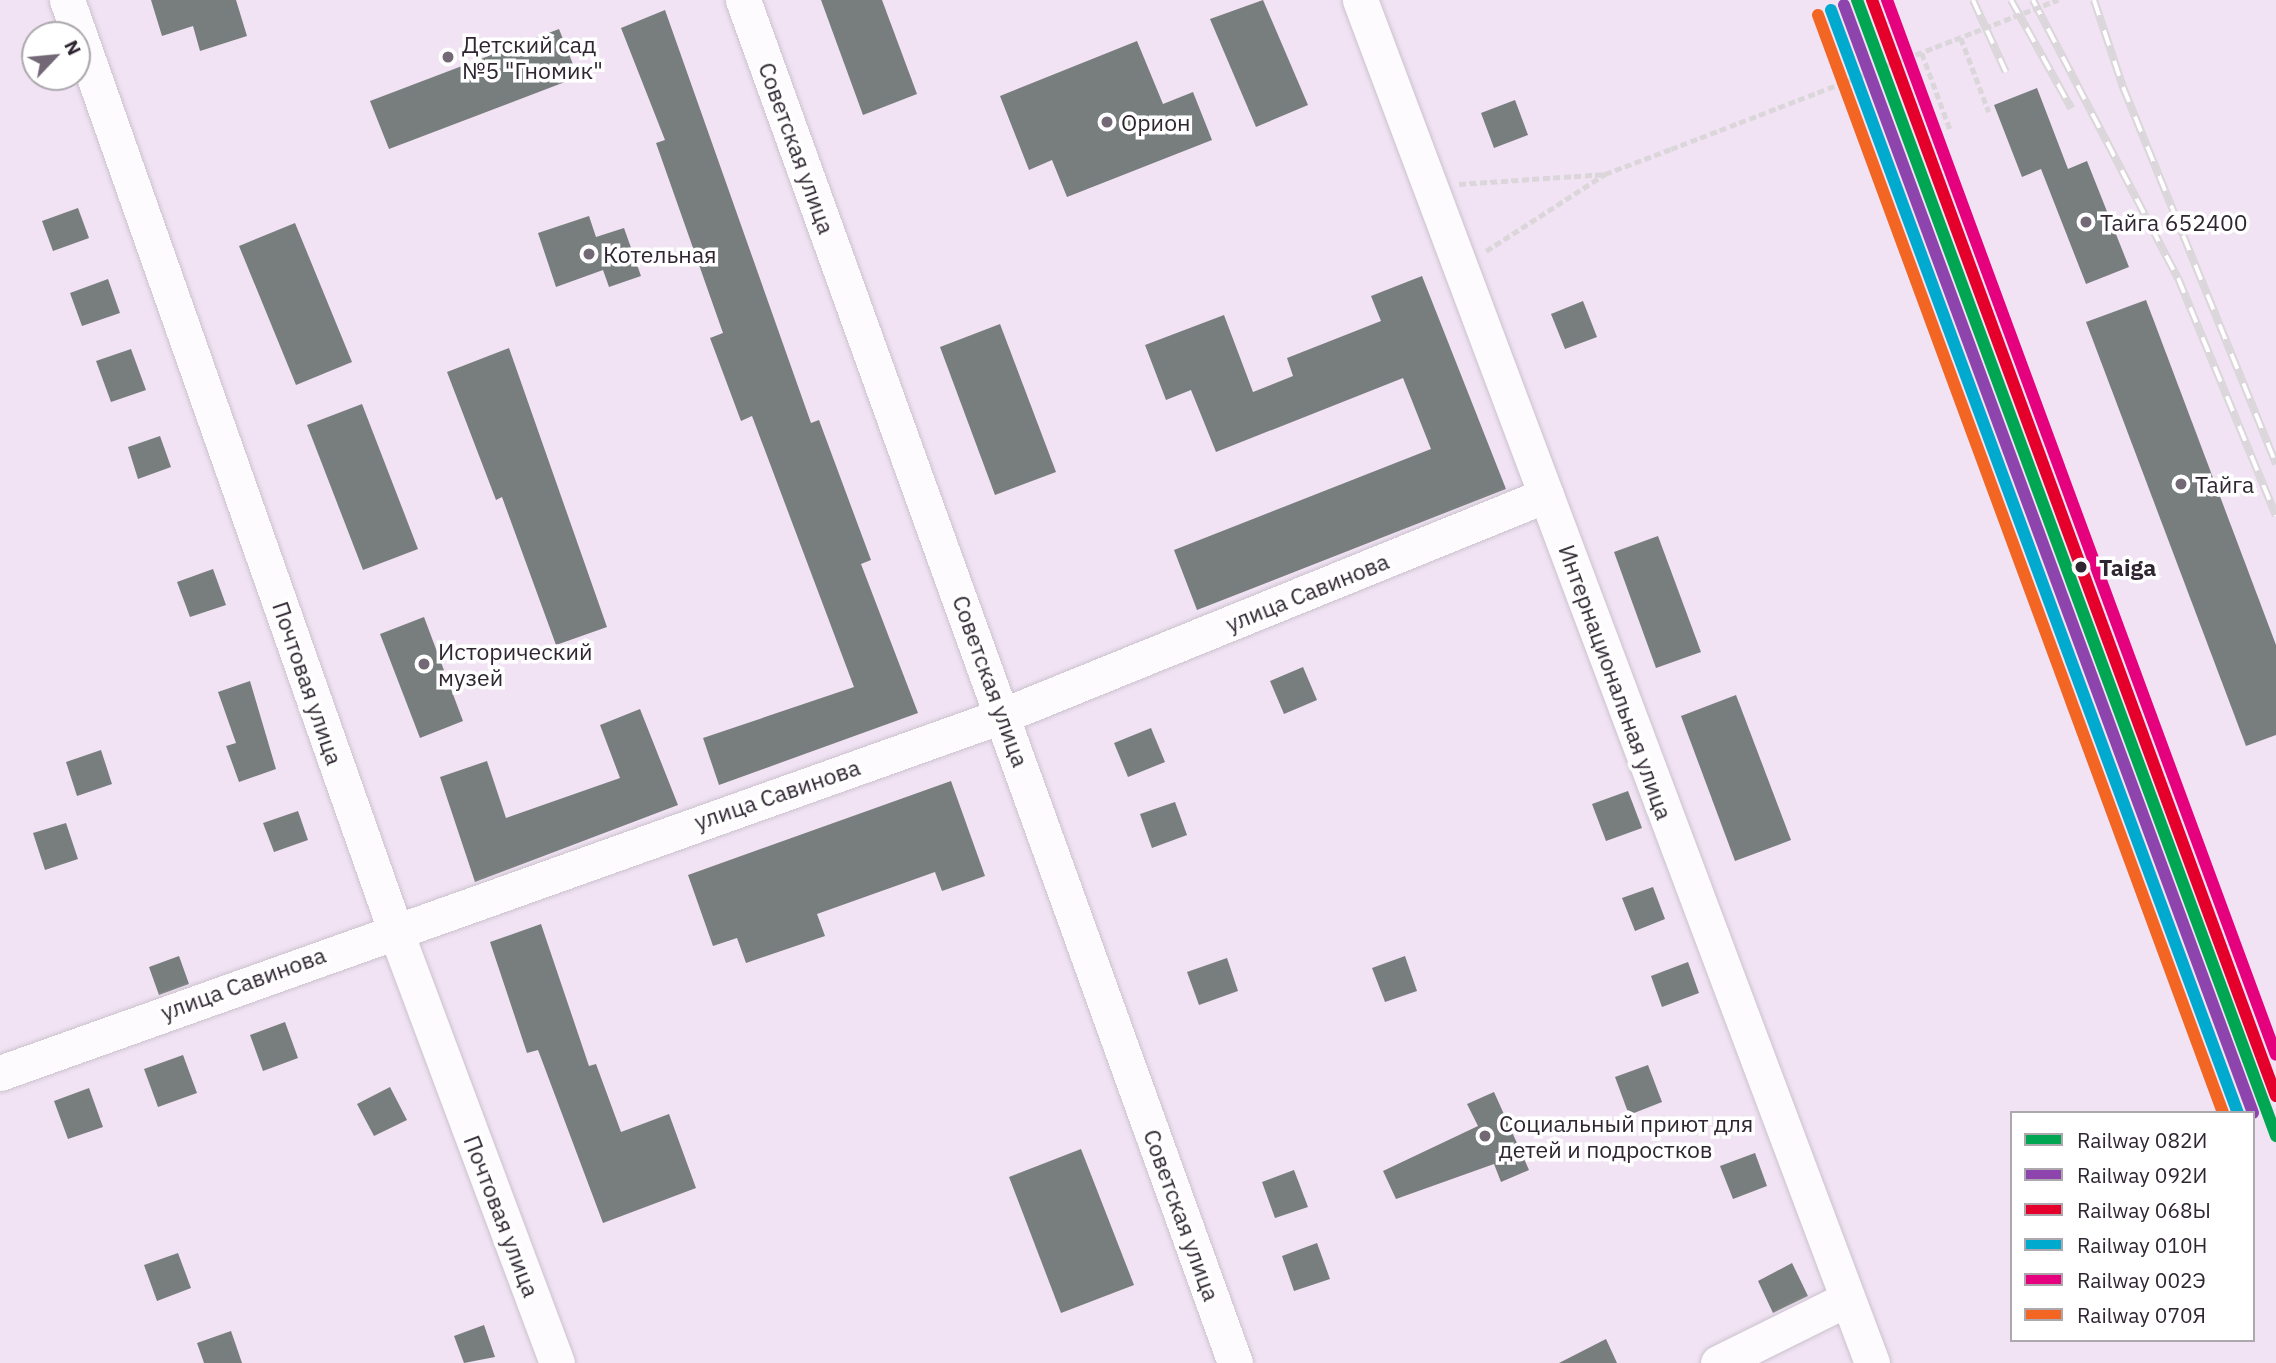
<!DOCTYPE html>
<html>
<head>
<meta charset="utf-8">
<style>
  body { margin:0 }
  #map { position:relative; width:2276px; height:1363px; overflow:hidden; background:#f1e3f4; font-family:"IBM Plex Sans",sans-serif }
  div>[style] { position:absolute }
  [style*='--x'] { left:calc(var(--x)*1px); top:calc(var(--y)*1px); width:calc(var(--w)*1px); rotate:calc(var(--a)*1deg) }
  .building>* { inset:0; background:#787e7d }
  .path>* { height:4.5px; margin-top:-2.25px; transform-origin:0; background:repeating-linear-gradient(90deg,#dad6da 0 7px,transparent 0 10.5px) }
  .roads { filter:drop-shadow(0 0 2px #cbc2cd) drop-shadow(0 0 2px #cbc2cd) }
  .minor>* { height:35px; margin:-17.5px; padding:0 17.5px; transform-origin:17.5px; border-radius:17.5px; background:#fdfbfd }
  .rail>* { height:8px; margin-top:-4px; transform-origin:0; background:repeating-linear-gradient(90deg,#fff 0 16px,#dad6da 0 32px); box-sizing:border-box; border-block:2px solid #dad6da }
  .path-bridge>* { height:4.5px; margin-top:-2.25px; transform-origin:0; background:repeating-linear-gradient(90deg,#dad6da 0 7px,transparent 0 10.5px) }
  .rail-1>* { height:12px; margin:-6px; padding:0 6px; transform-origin:6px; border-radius:6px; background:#00a651 }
  .rail-2>* { height:12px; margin:-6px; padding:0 6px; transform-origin:6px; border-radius:6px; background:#8e44ad }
  .rail-3>* { height:12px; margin:-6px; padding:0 6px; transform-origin:6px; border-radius:6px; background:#e4002b }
  .rail-4>* { height:12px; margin:-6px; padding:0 6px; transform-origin:6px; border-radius:6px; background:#00a9ce }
  .rail-5>* { height:12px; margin:-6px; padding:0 6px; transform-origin:6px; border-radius:6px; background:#e5007d }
  .rail-6>* { height:12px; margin:-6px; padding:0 6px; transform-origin:6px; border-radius:6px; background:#f26522 }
  .dots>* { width:19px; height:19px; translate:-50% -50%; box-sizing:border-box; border:4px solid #fff; border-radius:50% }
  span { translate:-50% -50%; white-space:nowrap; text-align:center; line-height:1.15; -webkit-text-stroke:7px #fff; paint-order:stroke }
  .poi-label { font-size:23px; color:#2f2631 }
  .left { translate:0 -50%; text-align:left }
  .street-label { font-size:23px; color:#2f2631 }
  .stop-label { font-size:23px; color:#2f2631; font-weight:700 }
  .legend { position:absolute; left:2010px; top:1111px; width:245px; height:231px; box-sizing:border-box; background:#fff; border:2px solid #aca8ad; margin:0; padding:9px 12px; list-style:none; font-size:21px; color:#2f2631 }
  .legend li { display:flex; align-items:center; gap:14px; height:35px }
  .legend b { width:35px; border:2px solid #aca8ad }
  .north { position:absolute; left:21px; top:21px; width:70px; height:70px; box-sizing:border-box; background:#fff; border:2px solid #aca8ad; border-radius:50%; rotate:64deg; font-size:19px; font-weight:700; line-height:28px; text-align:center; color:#2f2631 }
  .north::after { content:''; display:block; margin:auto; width:24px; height:32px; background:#736875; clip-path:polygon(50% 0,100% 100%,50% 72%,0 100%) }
</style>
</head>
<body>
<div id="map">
  <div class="building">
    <i style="clip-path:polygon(151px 0,236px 0,247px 36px,200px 51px,193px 26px,162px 36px)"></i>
    <i style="clip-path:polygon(821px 0,882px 0,917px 94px,863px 115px)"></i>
    <i style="clip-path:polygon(1263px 0,1308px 105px,1256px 127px,1210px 19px)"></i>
    <i style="clip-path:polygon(665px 10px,811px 423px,819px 420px,871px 560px,861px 564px,918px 713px,719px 785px,703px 738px,854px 687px,752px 416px,741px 421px,710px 338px,723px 333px,656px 143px,665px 140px,621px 28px)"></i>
    <i style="clip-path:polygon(559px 29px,578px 77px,389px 149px,370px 101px)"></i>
    <i style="clip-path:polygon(1137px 41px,1163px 104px,1193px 92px,1212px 140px,1067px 197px,1052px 160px,1029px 170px,1000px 96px)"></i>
    <i style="clip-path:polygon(2037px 88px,2068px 169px,2087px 161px,2129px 267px,2086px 284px,2041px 169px,2022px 177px,1994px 105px)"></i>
    <i style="clip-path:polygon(1515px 100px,1528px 135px,1494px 148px,1481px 113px)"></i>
    <i style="clip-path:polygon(78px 208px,89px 238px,53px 251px,42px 221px)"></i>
    <i style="clip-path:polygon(589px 216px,596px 237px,624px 228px,641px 276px,609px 287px,603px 270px,556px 287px,538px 233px)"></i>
    <i style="clip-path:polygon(295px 223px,352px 362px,296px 385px,239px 246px)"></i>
    <i style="clip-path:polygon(1422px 276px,1506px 489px,1197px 610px,1174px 550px,1431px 449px,1403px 378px,1216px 452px,1191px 390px,1166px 400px,1145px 345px,1224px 315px,1253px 392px,1293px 376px,1287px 358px,1381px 321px,1371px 296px)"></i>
    <i style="clip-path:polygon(108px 279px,120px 313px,82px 326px,70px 293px)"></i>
    <i style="clip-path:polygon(2146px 300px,2276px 645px,2276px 735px,2246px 746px,2086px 322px)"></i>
    <i style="clip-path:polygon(1583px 301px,1597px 337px,1565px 349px,1551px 314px)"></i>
    <i style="clip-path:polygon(1000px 324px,1056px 472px,995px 495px,940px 347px)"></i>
    <i style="clip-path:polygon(509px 348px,607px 627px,556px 645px,502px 497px,496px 500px,447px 372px)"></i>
    <i style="clip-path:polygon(131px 349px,146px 390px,111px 402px,96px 361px)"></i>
    <i style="clip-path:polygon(362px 404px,418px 549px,363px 570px,307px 425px)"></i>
    <i style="clip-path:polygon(160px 436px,171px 467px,138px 479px,128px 447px)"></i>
    <i style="clip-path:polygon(1658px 536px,1701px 652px,1656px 668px,1614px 552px)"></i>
    <i style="clip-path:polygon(213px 569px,226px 605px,190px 617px,177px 582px)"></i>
    <i style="clip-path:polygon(424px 617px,463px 721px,420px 738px,380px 634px)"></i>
    <i style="clip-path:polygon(1303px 667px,1317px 700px,1284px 714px,1270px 681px)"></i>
    <i style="clip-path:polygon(250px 681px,276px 769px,239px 782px,226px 746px,236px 743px,218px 692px)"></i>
    <i style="clip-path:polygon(1736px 695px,1791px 840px,1735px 861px,1681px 716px)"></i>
    <i style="clip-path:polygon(640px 709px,678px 805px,475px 882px,440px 777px,487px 761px,506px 818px,620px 778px,600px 725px)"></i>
    <i style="clip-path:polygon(1151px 728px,1165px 762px,1128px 777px,1114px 743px)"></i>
    <i style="clip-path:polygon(101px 750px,112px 784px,77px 796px,66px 762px)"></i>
    <i style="clip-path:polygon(951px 781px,985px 876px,942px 891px,935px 872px,817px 914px,825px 936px,746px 963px,737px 938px,713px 946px,688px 875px)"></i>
    <i style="clip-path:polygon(1628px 791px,1642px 828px,1606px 841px,1592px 804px)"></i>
    <i style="clip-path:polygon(1175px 802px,1187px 835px,1152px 848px,1140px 814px)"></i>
    <i style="clip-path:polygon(298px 811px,308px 840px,274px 852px,263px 823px)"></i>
    <i style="clip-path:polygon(66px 823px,78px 859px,45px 870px,33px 833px)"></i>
    <i style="clip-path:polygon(1653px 887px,1665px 919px,1635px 931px,1622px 898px)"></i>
    <i style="clip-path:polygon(541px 924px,589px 1066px,596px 1064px,621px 1132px,669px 1114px,696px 1188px,603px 1223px,538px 1050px,527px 1053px,490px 942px)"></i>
    <i style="clip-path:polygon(179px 956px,189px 984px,159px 995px,149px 967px)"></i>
    <i style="clip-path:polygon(1405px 956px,1417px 991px,1385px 1002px,1372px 968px)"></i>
    <i style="clip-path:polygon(1227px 958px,1238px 991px,1199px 1005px,1187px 972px)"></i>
    <i style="clip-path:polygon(1688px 962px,1699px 993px,1662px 1007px,1651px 976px)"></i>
    <i style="clip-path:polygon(285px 1022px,298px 1058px,263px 1071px,250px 1035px)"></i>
    <i style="clip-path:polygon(183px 1055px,197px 1093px,158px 1107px,144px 1069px)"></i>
    <i style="clip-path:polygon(1648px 1065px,1662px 1102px,1629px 1115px,1615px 1077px)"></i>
    <i style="clip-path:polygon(390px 1087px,407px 1120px,374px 1136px,357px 1104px)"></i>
    <i style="clip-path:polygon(89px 1088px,103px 1127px,68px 1139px,54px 1101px)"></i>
    <i style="clip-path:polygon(1494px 1092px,1529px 1170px,1501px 1182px,1494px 1164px,1396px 1199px,1383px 1171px,1478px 1126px,1467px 1104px)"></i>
    <i style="clip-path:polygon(1081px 1149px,1134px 1285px,1061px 1313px,1009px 1177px)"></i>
    <i style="clip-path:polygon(1755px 1153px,1767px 1186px,1733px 1199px,1720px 1166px)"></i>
    <i style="clip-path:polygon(1294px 1170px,1308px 1207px,1275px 1218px,1262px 1182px)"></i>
    <i style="clip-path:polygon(1317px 1243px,1330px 1279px,1294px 1291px,1282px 1256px)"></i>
    <i style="clip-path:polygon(178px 1253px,191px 1288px,157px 1301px,144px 1265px)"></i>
    <i style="clip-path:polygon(1792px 1263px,1808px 1296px,1773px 1313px,1758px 1281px)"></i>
    <i style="clip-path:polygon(484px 1325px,495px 1357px,464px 1363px,454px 1336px)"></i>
    <i style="clip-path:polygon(231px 1331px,242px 1363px,204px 1363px,197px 1343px)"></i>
    <i style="clip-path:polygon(1606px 1339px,1617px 1363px,1559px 1363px)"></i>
  </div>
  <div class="path">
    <i style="--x:1961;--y:38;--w:79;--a:69.3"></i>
    <i style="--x:1922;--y:53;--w:81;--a:69.8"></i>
    <i style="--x:1871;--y:73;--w:85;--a:70.7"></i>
    <i style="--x:1459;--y:184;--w:145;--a:-3.9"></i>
    <i style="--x:1486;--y:251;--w:142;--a:-32.9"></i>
    <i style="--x:1605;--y:174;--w:71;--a:-20.7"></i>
  </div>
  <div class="roads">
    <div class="minor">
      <i style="--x:67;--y:0;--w:983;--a:70.57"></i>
      <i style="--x:394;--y:927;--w:465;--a:69.5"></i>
      <i style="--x:743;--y:0;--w:1449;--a:70.15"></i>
      <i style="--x:1360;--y:0;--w:1456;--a:69.41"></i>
      <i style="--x:0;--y:1073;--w:1066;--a:-19.62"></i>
      <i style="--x:1004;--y:715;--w:585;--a:-22.09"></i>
      <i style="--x:1718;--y:1363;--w:142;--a:-26.4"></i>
    </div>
  </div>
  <div class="rail">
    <i style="--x:1973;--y:0;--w:79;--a:65.4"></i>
    <i style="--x:2011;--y:0;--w:124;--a:60.9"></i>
    <i style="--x:2033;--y:0;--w:314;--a:62.5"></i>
    <i style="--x:2178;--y:278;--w:257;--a:67.6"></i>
    <i style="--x:2094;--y:0;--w:92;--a:71.6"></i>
    <i style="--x:2123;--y:87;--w:407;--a:67.9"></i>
  </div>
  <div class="path-bridge">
    <i style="--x:1671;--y:149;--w:415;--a:-21.1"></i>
  </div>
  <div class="rail-1">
    <i style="--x:1857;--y:0;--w:1211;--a:69.75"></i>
  </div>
  <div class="rail-2">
    <i style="--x:1844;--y:5;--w:1181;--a:69.74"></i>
  </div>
  <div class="rail-3">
    <i style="--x:1872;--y:0;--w:1168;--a:69.77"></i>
  </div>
  <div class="rail-4">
    <i style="--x:1831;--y:10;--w:1176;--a:69.75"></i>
  </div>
  <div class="rail-5">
    <i style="--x:1887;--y:0;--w:1124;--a:69.76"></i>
  </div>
  <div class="rail-6">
    <i style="--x:1818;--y:15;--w:1170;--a:69.75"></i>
  </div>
  <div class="dots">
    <i style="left:448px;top:57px;background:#736875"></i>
    <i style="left:1107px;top:122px;background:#736875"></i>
    <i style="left:2086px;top:222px;background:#736875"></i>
    <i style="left:589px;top:254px;background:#736875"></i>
    <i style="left:2181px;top:484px;background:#736875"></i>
    <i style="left:2081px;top:567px;background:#2f2631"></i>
    <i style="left:424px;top:664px;background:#736875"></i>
    <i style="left:1485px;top:1136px;background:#736875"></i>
  </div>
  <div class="poi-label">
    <span class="left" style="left:462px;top:57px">Детский сад<br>№5 "Гномик"</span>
    <span class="left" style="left:1121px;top:122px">Орион</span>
    <span class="left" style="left:2100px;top:222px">Тайга 652400</span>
    <span class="left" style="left:603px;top:254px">Котельная</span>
    <span class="left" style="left:2195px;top:484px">Тайга</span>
    <span class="left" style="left:438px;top:664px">Исторический<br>музей</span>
    <span class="left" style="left:1499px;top:1136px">Социальный приют для<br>детей и подростков</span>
  </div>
  <div class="street-label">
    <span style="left:797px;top:148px;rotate:70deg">Советская улица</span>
    <span style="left:1307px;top:592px;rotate:-22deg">улица Савинова</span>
    <span style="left:991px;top:681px;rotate:70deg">Советская улица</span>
    <span style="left:1616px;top:682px;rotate:70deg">Интернациональная улица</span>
    <span style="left:308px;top:683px;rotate:71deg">Почтовая улица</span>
    <span style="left:777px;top:794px;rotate:-19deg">улица Савинова</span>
    <span style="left:243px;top:983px;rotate:-20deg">улица Савинова</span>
    <span style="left:1182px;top:1215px;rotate:70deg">Советская улица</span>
    <span style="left:502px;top:1216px;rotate:69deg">Почтовая улица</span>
  </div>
  <div class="stop-label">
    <span class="left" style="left:2099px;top:567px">Taiga</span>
  </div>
  <ul class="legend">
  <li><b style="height:9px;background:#00a651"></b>Railway 082И</li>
  <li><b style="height:9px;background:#8e44ad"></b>Railway 092И</li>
  <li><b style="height:9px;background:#e4002b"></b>Railway 068Ы</li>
  <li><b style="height:9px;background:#00a9ce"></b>Railway 010Н</li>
  <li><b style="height:9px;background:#e5007d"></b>Railway 002Э</li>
  <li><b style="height:9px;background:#f26522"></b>Railway 070Я</li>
  </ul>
  <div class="north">N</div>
</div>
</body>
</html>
